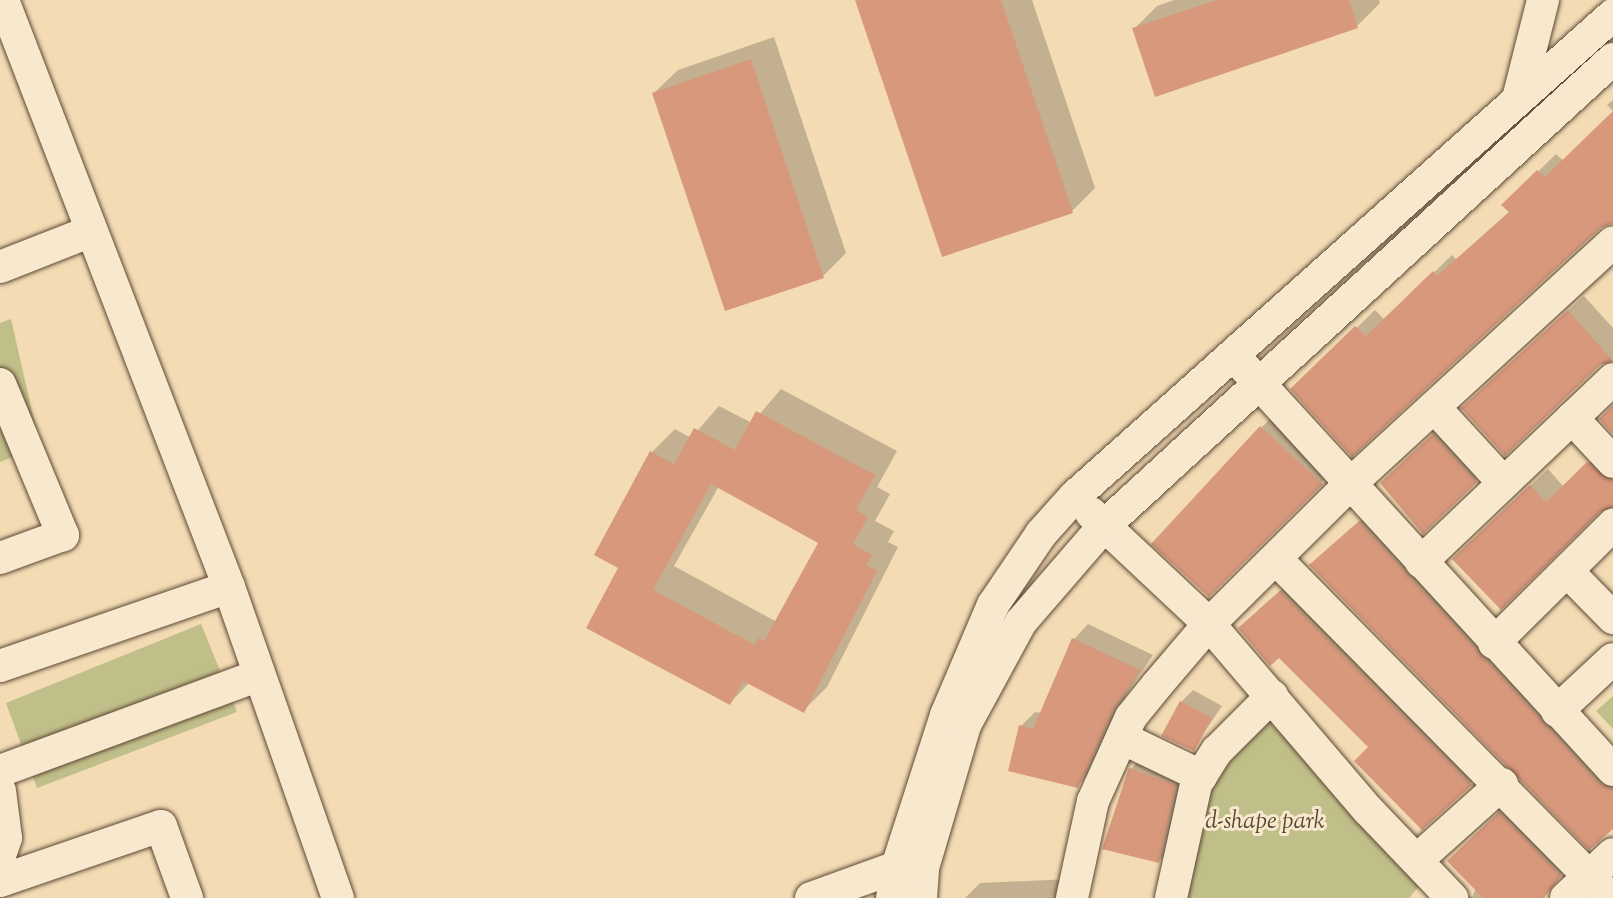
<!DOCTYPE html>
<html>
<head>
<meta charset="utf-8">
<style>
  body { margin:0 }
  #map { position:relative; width:1613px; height:898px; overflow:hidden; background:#f3dcb4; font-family:"Sorts Mill Goudy",serif }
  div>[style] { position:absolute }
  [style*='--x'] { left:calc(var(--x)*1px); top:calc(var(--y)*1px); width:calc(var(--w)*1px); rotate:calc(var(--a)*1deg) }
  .green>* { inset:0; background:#c1bf89 }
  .shadow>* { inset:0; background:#0003 }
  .building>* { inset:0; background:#d8987c }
  .roads { filter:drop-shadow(0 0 2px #5e4937) drop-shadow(0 0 2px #5e4937) }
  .minor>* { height:32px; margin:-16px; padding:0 16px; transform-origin:16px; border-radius:16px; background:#f7e8ce }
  span { translate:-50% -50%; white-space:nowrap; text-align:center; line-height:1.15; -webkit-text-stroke:6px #f7e8ce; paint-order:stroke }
  .park-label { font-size:24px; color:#594a32; font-style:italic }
</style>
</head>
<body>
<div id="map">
  <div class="green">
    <i style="clip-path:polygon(11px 319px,40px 446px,0 462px,0 323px)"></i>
    <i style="clip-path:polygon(201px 624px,237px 712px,37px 788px,6px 703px)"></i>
    <i style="clip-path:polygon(1613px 696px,1613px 729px,1596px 711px)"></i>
    <i style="clip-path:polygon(1265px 717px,1422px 883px,1409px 898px,1178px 898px,1194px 792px)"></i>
  </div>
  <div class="shadow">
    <i style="clip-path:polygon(862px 0,1032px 0,1095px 188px,1072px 211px)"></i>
    <i style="clip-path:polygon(1174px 0,1379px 0,1380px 3px,1357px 26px,1134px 29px,1157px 6px)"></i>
    <i style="clip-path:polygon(774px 37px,846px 253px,823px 276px,654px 93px,678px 70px)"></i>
    <i style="clip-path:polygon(1613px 100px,1613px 111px,1607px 105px)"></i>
    <i style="clip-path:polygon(1613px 113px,1613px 217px,1352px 454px,1293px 390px,1375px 310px,1385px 320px,1452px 255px,1457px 260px,1510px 211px,1504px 205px,1556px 154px,1564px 161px)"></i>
    <i style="clip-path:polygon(1584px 296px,1613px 328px,1613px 359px,1479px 393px)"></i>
    <i style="clip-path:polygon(evenodd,781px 389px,897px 451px,877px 487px,890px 494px,875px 521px,894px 531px,888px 542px,898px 547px,827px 687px,803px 711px,750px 682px,730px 703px,621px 568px,652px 452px,675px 429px,691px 438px,719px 406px,752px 423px,781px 389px,719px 486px,821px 542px,777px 622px,674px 566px,719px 486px)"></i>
    <i style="clip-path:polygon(1284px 405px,1344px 460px,1209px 594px,1261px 428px)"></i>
    <i style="clip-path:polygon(1452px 417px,1494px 463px,1423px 531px,1400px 465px)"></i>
    <i style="clip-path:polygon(1605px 447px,1613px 454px,1613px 507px,1472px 542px,1548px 469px,1564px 487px)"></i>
    <i style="clip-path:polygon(1378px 505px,1613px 761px,1613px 826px,1330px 548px)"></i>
    <i style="clip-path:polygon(1299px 574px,1489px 766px,1422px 827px,1370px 747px,1258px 610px)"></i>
    <i style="clip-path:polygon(1088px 624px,1153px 655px,1128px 692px,1092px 771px,1077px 786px,1021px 726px,1035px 712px,1042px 713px,1074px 639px)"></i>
    <i style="clip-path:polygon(1193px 690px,1222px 706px,1193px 749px,1181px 702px)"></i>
    <i style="clip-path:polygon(1149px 751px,1193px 767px,1177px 843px,1159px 861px,1131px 769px)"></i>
    <i style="clip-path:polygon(1518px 796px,1578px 857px,1537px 898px,1463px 898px,1473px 896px,1476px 887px,1467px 843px)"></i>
    <i style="clip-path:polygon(1071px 879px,1072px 898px,965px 898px,980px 883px)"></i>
  </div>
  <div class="building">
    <i style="clip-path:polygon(855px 0,1001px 0,1073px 213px,942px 257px)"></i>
    <i style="clip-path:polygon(1217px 0,1349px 0,1358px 28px,1155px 97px,1132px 28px)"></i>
    <i style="clip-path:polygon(751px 59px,824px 278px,725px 311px,652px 93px)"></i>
    <i style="clip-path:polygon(1613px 111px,1613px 223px,1600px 228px,1352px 457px,1290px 389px,1355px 326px,1366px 336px,1433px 271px,1437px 276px,1509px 212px,1501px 205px,1537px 170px,1545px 177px)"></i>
    <i style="clip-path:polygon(1568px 310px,1613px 361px,1600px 365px,1505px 456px,1461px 408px)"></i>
    <i style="clip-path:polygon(1613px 405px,1613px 434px,1599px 419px)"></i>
    <i style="clip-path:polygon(evenodd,756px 411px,875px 475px,856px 510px,868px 517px,853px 544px,872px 555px,866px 565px,877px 571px,804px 713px,743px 681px,730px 705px,586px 628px,618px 568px,594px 555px,650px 451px,674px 464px,694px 428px,735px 450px,756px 411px,711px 484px,818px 543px,764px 641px,758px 638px,755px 645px,653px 590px,711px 484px)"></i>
    <i style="clip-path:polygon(1260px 426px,1323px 484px,1209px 597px,1151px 544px)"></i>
    <i style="clip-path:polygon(1433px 434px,1477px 482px,1423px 534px,1380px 483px)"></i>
    <i style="clip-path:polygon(1587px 462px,1613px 480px,1613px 507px,1600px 512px,1501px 610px,1452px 559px,1530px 485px,1546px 502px)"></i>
    <i style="clip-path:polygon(1359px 521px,1599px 783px,1613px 788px,1613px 829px,1589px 850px,1309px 565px)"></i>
    <i style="clip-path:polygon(1280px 591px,1472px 785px,1422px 830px,1354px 761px,1368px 747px,1279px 658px,1270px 666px,1238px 628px)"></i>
    <i style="clip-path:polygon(1072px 638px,1140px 670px,1114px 709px,1078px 788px,1008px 771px,1019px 725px,1033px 729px)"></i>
    <i style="clip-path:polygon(1180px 701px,1212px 718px,1194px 751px,1161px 736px)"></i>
    <i style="clip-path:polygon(1129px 768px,1176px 785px,1159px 863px,1102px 849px)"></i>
    <i style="clip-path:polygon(1499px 812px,1561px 876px,1544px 898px,1483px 898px,1447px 861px)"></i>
  </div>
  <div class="roads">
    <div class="minor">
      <i style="--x:3;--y:0;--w:629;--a:68.94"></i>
      <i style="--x:229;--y:587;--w:330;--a:70.7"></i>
      <i style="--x:1518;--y:99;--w:102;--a:-75.8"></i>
      <i style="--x:0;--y:267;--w:96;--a:-21.5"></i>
      <i style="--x:1245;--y:368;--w:545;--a:47.53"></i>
      <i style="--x:0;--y:384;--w:164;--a:67.4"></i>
      <i style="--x:63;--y:535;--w:67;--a:159.9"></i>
      <i style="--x:1434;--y:407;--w:103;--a:47.4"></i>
      <i style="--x:1572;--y:418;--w:60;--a:47"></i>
      <i style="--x:1091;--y:513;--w:162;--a:43.2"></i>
      <i style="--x:1209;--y:624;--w:245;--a:49.5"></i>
      <i style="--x:1368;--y:810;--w:122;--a:46.3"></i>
      <i style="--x:1277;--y:560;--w:474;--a:45.4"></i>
      <i style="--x:1421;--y:562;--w:265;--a:-43.6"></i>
      <i style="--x:1567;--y:571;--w:66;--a:45.6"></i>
      <i style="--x:1494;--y:643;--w:168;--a:-44.8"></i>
      <i style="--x:0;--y:666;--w:242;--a:-19"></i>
      <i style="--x:1557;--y:711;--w:76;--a:-42.9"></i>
      <i style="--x:1122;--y:738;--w:88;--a:25.7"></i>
      <i style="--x:0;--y:771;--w:276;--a:-20.3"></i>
      <i style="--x:0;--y:791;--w:47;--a:82.7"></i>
      <i style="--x:6;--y:838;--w:18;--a:109"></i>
      <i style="--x:1417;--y:860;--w:114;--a:-41.8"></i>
      <i style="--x:0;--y:881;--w:170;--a:-18.9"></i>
      <i style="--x:161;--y:826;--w:77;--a:70.1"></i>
      <i style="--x:811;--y:898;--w:91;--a:-19.8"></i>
      <i style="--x:897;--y:867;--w:17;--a:0"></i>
      <i style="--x:892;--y:898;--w:31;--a:-81"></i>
      <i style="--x:897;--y:867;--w:160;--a:-72.1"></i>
      <i style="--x:946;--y:715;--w:120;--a:-66.9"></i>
      <i style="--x:993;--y:605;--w:86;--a:-55.9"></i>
      <i style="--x:1041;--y:534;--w:51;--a:-48.2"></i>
      <i style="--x:1075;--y:496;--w:722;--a:-41.8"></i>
      <i style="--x:921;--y:898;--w:30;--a:-86"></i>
      <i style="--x:923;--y:868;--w:149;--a:-73.6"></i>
      <i style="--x:965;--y:725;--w:117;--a:-61.5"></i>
      <i style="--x:1021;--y:622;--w:127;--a:-49.2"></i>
      <i style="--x:1104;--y:526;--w:691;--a:-42.54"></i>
      <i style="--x:1072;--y:898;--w:99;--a:-77.8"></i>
      <i style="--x:1093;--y:801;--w:92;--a:-65.7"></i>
      <i style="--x:1131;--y:717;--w:41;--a:-50.9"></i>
      <i style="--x:1157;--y:685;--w:80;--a:-49.6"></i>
      <i style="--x:1209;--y:624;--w:196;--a:-44.8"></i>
      <i style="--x:1348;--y:486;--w:360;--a:-42.6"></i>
      <i style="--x:1171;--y:898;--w:117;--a:-77.6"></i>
      <i style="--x:1196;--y:784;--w:39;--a:-58"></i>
      <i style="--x:1217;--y:751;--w:78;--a:-45"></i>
      <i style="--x:1566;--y:898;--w:64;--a:-43.1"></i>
    </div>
  </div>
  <div class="park-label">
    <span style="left:1265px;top:823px">d-shape park</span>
  </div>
</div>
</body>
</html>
